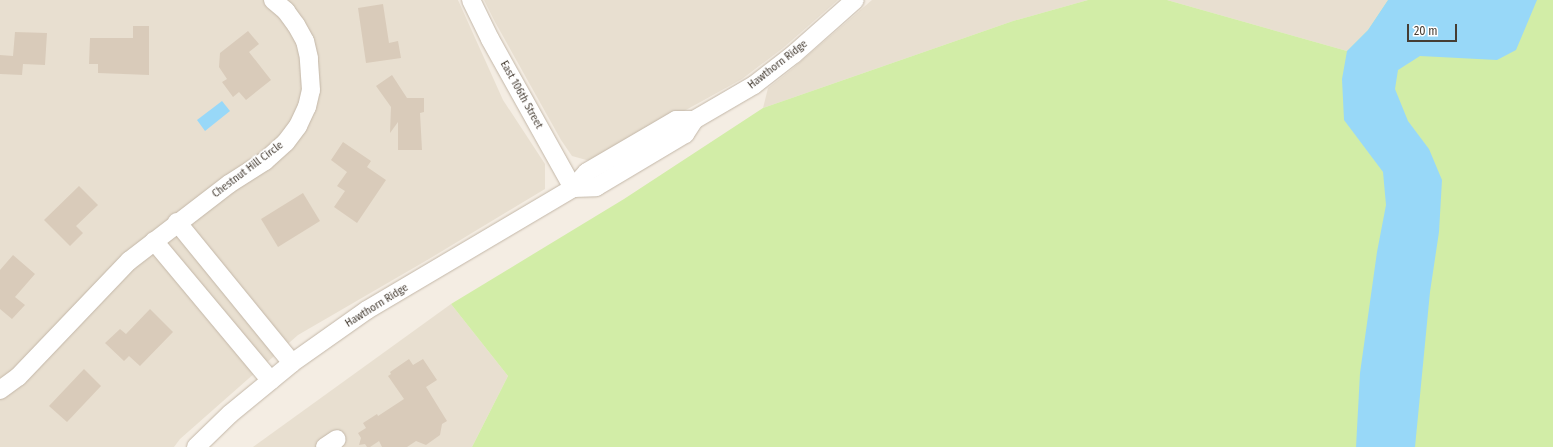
<!DOCTYPE html>
<html>
<head>
<meta charset="utf-8">
<style>
  body { margin:0 }
  #map { position:relative; width:1553px; height:447px; overflow:hidden; background:#f4ede3; font-family:"Fira Sans Condensed",sans-serif }
  div>[style] { position:absolute }
  [style*='--x'] { left:calc(var(--x)*1px); top:calc(var(--y)*1px); width:calc(var(--w)*1px); rotate:calc(var(--a)*1deg) }
  .residential>* { inset:0; background:#e8dfd0 }
  .green>* { inset:0; background:#d2eda7 }
  .water>* { inset:0; background:#98d8f8 }
  .building>* { inset:0; background:#d9cbba }
  .roads { filter:drop-shadow(0 0 1px #c3b7a8) drop-shadow(0 0 1px #c3b7a8) }
  .minor>* { height:18px; margin:-9px; padding:0 9px; transform-origin:9px; border-radius:9px; background:#fff }
  span { translate:-50% -50%; white-space:nowrap; text-align:center; line-height:1.15; -webkit-text-stroke:3.5px #fff; paint-order:stroke }
  .street-label { font-size:11px; color:#463d33 }
  .scale { position:absolute; left:1407px; top:24px; width:50px; height:18px; box-sizing:border-box; border:2px solid #463d33; border-top:0; padding-left:5px; font-size:12px; line-height:14px; white-space:nowrap; color:#463d33; -webkit-text-stroke:3px #fff; paint-order:stroke }
</style>
</head>
<body>
<div id="map">
  <div class="residential">
    <i style="clip-path:polygon(0 0,458px 0,503px 100px,545px 164px,545px 189px,429px 259px,298px 335px,180px 439px,174px 447px,0 447px)"></i>
    <i style="clip-path:polygon(484px 0,838px 0,783px 48px,742px 79px,608px 153px,590px 161px,572px 156px,561px 140px,495px 22px)"></i>
    <i style="clip-path:polygon(872px 0,1088px 0,1013px 21px,763px 108px,768px 88px,792px 69px)"></i>
    <i style="clip-path:polygon(1167px 0,1388px 0,1368px 30px,1347px 51px)"></i>
    <i style="clip-path:polygon(451px 304px,508px 376px,472px 447px,253px 447px)"></i>
  </div>
  <div class="green">
    <i style="clip-path:polygon(1088px 0,1167px 0,1347px 51px,1368px 30px,1388px 0,1553px 0,1553px 447px,472px 447px,508px 376px,451px 304px,624px 199px,763px 108px,1013px 21px)"></i>
  </div>
  <div class="water">
    <i style="clip-path:polygon(1388px 0,1537px 0,1516px 50px,1497px 60px,1420px 56px,1398px 70px,1395px 89px,1408px 121px,1429px 149px,1442px 180px,1439px 232px,1430px 292px,1415px 447px,1356px 447px,1360px 373px,1377px 252px,1386px 205px,1383px 172px,1344px 120px,1342px 79px,1347px 51px,1368px 30px)"></i>
    <i style="clip-path:polygon(222px 101px,230px 111px,205px 131px,197px 120px)"></i>
  </div>
  <div class="building">
    <i style="clip-path:polygon(383px 4px,389px 43px,398px 41px,401px 58px,366px 63px,358px 8px)"></i>
    <i style="clip-path:polygon(133px 26px,149px 26px,149px 75px,98px 73px,98px 64px,89px 64px,90px 38px,133px 38px)"></i>
    <i style="clip-path:polygon(248px 31px,259px 44px,249px 52px,271px 80px,246px 100px,239px 92px,233px 97px,222px 82px,227px 79px,219px 67px,220px 53px)"></i>
    <i style="clip-path:polygon(15px 32px,47px 33px,45px 65px,23px 64px,22px 75px,0 74px,0 55px,13px 56px)"></i>
    <i style="clip-path:polygon(392px 75px,407px 98px,424px 98px,424px 112px,420px 113px,422px 150px,398px 150px,398px 122px,390px 133px,391px 107px,376px 86px)"></i>
    <i style="clip-path:polygon(343px 142px,371px 161px,367px 167px,386px 180px,357px 223px,334px 207px,345px 191px,337px 186px,347px 172px,331px 160px)"></i>
    <i style="clip-path:polygon(79px 186px,98px 205px,76px 226px,83px 233px,70px 246px,44px 220px)"></i>
    <i style="clip-path:polygon(303px 193px,320px 221px,278px 247px,261px 219px)"></i>
    <i style="clip-path:polygon(13px 255px,35px 274px,15px 297px,25px 305px,12px 319px,0 309px,0 270px)"></i>
    <i style="clip-path:polygon(150px 309px,173px 332px,140px 366px,129px 356px,124px 361px,105px 343px,120px 329px,126px 334px)"></i>
    <i style="clip-path:polygon(409px 359px,413px 365px,423px 359px,437px 380px,426px 387px,447px 421px,442px 424px,440px 435px,426px 445px,416px 441px,407px 447px,382px 447px,379px 441px,370px 447px,367px 447px,365px 444px,359px 445px,361px 438px,358px 433px,366px 428px,363px 423px,377px 414px,378px 416px,404px 399px,388px 376px,391px 374px,390px 372px)"></i>
    <i style="clip-path:polygon(84px 369px,101px 386px,67px 422px,49px 406px)"></i>
  </div>
  <div class="roads">
    <div class="minor">
      <i style="--x:471;--y:0;--w:43;--a:64"></i>
      <i style="--x:490;--y:39;--w:171;--a:60.9"></i>
      <i style="--x:573;--y:188;--w:23;--a:-2"></i>
      <i style="--x:596;--y:187;--w:104;--a:-30.8"></i>
      <i style="--x:685;--y:134;--w:17;--a:-57"></i>
      <i style="--x:694;--y:120;--w:69;--a:-30.3"></i>
      <i style="--x:754;--y:85;--w:51;--a:-37.8"></i>
      <i style="--x:794;--y:54;--w:81;--a:-41.5"></i>
      <i style="--x:177;--y:222;--w:182;--a:50.8"></i>
      <i style="--x:154;--y:241;--w:182;--a:50.1"></i>
      <i style="--x:0;--y:390;--w:22;--a:-36"></i>
      <i style="--x:18;--y:377;--w:161;--a:-46.3"></i>
      <i style="--x:129;--y:261;--w:126;--a:-37.6"></i>
      <i style="--x:229;--y:184;--w:43;--a:-32.6"></i>
      <i style="--x:265;--y:161;--w:28;--a:-42"></i>
      <i style="--x:286;--y:142;--w:20;--a:-53"></i>
      <i style="--x:298;--y:126;--w:21;--a:-65"></i>
      <i style="--x:307;--y:107;--w:17;--a:-77"></i>
      <i style="--x:311;--y:90;--w:32;--a:-94"></i>
      <i style="--x:309;--y:58;--w:17;--a:-103"></i>
      <i style="--x:305;--y:41;--w:18;--a:-119"></i>
      <i style="--x:296;--y:25;--w:17;--a:-126"></i>
      <i style="--x:286;--y:11;--w:17;--a:-140"></i>
      <i style="--x:196;--y:447;--w:47;--a:-44.1"></i>
      <i style="--x:230;--y:414;--w:80;--a:-39.4"></i>
      <i style="--x:292;--y:363;--w:92;--a:-35.2"></i>
      <i style="--x:367;--y:310;--w:239;--a:-30.6"></i>
      <i style="--x:573;--y:188;--w:21;--a:-49"></i>
      <i style="--x:587;--y:172;--w:103;--a:-30.3"></i>
      <i style="--x:676;--y:120;--w:18;--a:0"></i>
      <i style="--x:325;--y:447;--w:14;--a:-34"></i>
    </div>
  </div>
  <div class="street-label">
    <span style="left:778px;top:65px;rotate:-38deg">Hawthorn Ridge</span>
    <span style="left:521px;top:95px;rotate:61deg">East 106th Street</span>
    <span style="left:248px;top:170px;rotate:-37deg">Chestnut Hill Circle</span>
    <span style="left:377px;top:306px;rotate:-32deg">Hawthorn Ridge</span>
  </div>
  <div class="scale">20 m</div>
</div>
</body>
</html>
